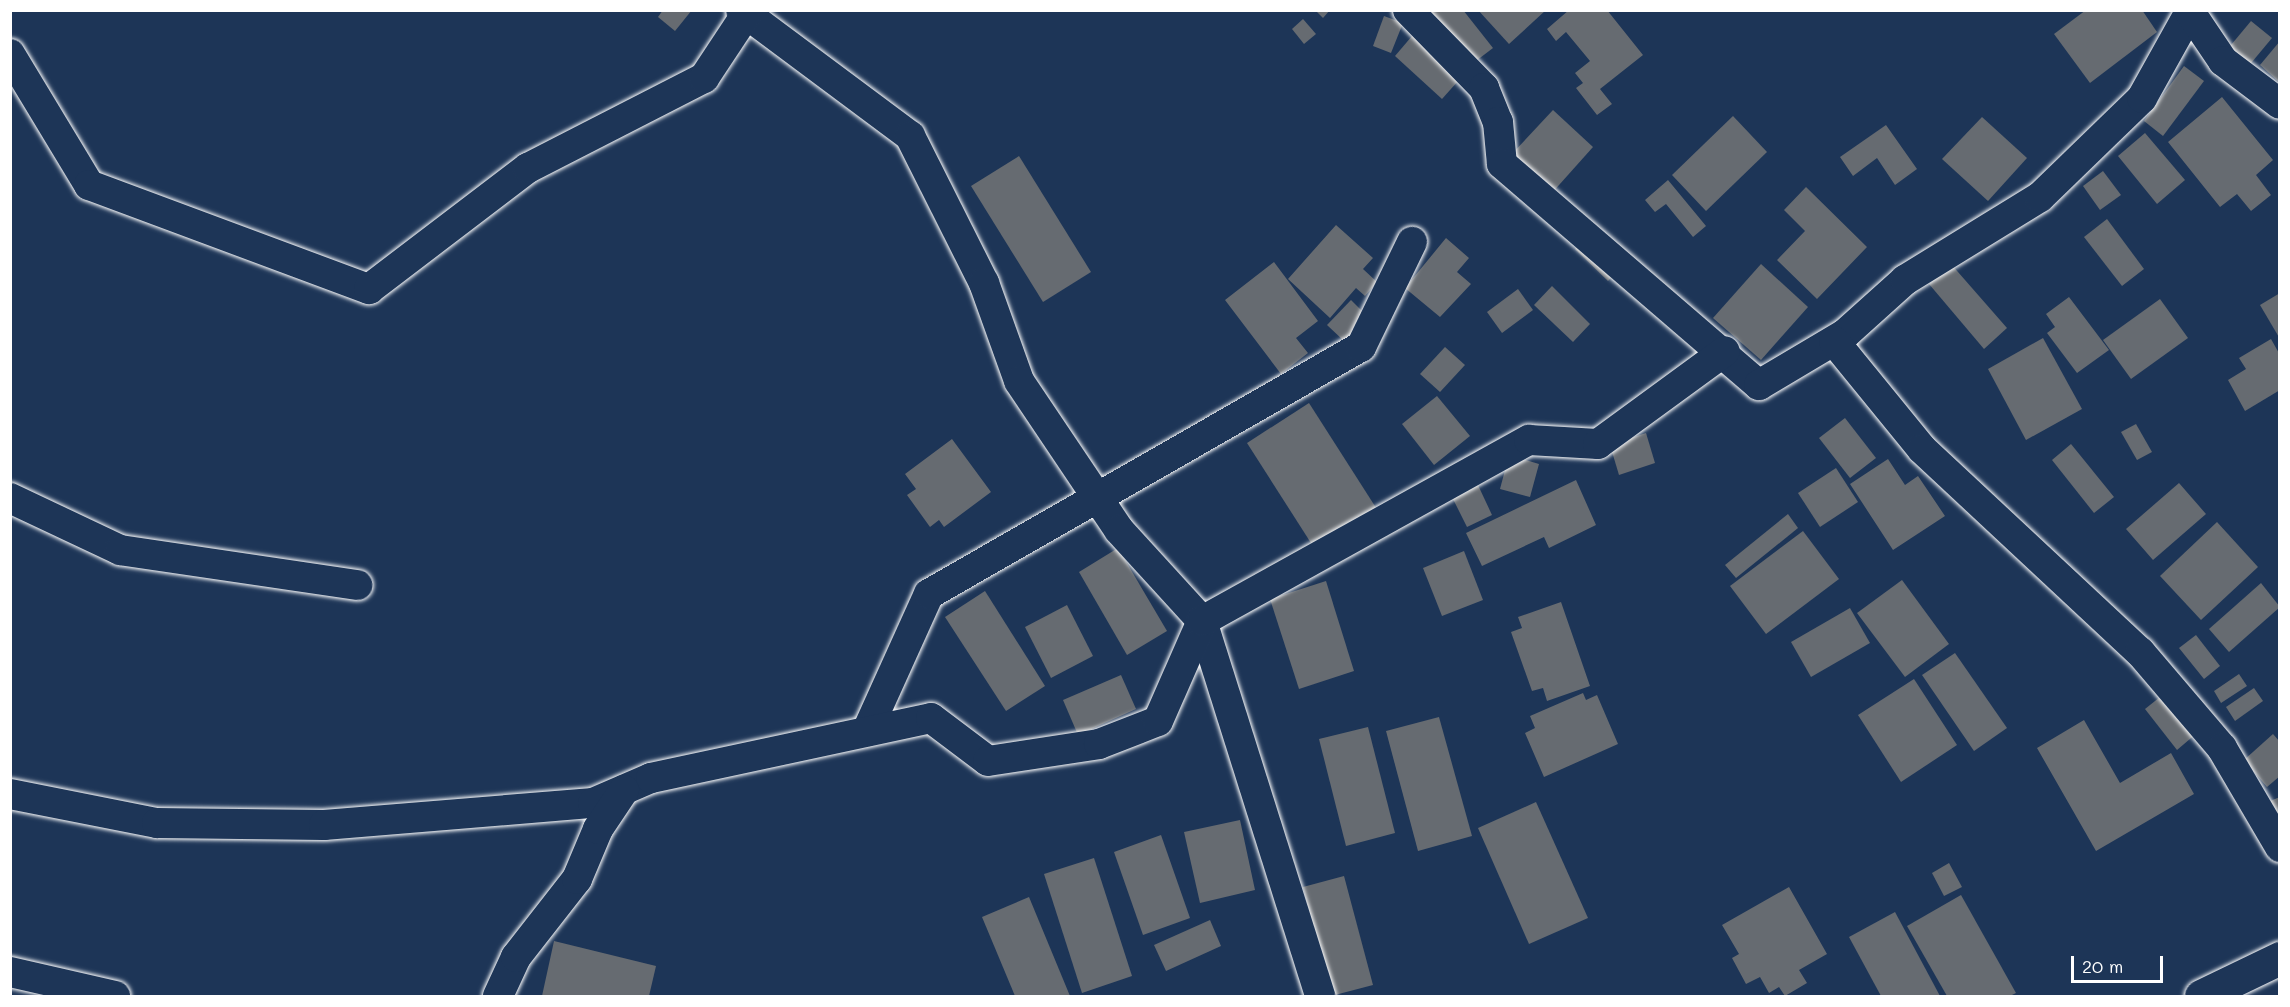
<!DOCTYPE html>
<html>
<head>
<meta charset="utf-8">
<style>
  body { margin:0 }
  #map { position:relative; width:2290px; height:1007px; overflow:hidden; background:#1d3557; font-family:Mali,sans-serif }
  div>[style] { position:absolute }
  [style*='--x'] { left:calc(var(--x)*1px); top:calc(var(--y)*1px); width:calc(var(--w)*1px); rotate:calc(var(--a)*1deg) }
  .building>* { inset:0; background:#666b71 }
  .roads { filter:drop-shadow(0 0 2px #fff) drop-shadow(0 0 2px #fff) }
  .minor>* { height:30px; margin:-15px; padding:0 15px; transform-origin:15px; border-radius:15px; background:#1d3557 }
  .tertiary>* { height:33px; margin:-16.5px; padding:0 16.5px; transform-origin:16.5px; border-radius:16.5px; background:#1d3557 }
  span { translate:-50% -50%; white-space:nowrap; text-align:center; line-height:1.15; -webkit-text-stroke:4.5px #1d3557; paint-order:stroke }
  .frame { position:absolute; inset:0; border:12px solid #fff; pointer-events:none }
  .scale { position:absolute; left:2071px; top:956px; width:92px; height:27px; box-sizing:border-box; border:3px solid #fff; border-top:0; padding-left:8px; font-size:18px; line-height:21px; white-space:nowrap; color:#fff; -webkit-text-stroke:4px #1d3557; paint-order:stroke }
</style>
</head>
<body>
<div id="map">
  <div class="building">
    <i style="clip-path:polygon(663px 10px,692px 10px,675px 31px,658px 17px)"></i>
    <i style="clip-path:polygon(1315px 10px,1330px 10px,1323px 18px)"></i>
    <i style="clip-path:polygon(1424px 10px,1463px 10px,1493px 48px,1468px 67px)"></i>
    <i style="clip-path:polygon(1478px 10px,1546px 10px,1509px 44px)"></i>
    <i style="clip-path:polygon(1569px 10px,1607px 10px,1643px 55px,1600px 89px,1612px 104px,1597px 115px,1576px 88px,1583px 83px,1575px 73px,1590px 61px,1566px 32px,1556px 41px,1547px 29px)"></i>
    <i style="clip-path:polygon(2086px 10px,2142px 10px,2157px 32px,2090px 83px,2054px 34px)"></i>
    <i style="clip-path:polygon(1384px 16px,1403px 23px,1391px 53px,1373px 46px)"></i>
    <i style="clip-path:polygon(1303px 19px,1316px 34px,1304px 44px,1292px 29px)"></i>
    <i style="clip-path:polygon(2251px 21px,2272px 38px,2247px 68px,2226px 51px)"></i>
    <i style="clip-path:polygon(1418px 29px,1467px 71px,1442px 99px,1395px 56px)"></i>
    <i style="clip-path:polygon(2280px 41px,2280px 83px,2260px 65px)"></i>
    <i style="clip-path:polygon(2184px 66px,2204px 81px,2163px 136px,2144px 121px)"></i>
    <i style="clip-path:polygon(2222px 97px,2273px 160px,2256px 175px,2271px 195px,2251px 211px,2237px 194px,2220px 207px,2168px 142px)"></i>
    <i style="clip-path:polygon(1553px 110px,1593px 147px,1551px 194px,1510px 156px)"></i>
    <i style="clip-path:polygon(1733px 116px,1767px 152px,1706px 211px,1672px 175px)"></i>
    <i style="clip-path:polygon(1982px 117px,2027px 158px,1988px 201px,1942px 159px)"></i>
    <i style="clip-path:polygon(1886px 125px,1917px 169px,1895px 185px,1877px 158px,1853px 176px,1840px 157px)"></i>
    <i style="clip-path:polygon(2145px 133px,2185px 180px,2157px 204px,2118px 156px)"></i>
    <i style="clip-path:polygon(1019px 156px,1091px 272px,1043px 302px,971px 186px)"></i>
    <i style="clip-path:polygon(2103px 171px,2121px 195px,2100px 210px,2083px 186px)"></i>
    <i style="clip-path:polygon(1668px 180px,1706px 226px,1693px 237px,1666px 204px,1655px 212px,1645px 200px)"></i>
    <i style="clip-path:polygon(1806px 187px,1867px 247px,1817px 299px,1777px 260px,1805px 231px,1784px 210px)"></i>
    <i style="clip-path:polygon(2107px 219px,2144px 269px,2122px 286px,2084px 237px)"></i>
    <i style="clip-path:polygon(1336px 225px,1373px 258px,1363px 269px,1377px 282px,1365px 296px,1356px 288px,1330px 318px,1288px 279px)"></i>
    <i style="clip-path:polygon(1586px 237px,1619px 269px,1608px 281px,1575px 249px)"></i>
    <i style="clip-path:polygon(1446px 238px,1469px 258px,1457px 272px,1471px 284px,1440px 317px,1405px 288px)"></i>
    <i style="clip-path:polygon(1274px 262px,1318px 321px,1296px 338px,1308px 353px,1281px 374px,1225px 300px)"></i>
    <i style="clip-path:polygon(1761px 264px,1808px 307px,1761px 360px,1713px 318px)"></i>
    <i style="clip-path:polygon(1951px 264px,2007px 328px,1984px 349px,1929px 284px)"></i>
    <i style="clip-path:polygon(1552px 286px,1590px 324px,1573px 342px,1534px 305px)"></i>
    <i style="clip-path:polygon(1518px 289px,1533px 310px,1502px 333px,1487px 312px)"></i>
    <i style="clip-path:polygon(2280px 293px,2280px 339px,2260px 305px)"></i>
    <i style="clip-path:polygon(2069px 297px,2109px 350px,2077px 373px,2047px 333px,2055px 327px,2046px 314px)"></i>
    <i style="clip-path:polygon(2160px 299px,2188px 338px,2131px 379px,2103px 340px)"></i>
    <i style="clip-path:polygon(1351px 300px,1368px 317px,1344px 341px,1327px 325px)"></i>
    <i style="clip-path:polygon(2043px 338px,2082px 409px,2026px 440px,1988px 369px)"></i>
    <i style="clip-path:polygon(2271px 339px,2280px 355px,2280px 390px,2245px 411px,2228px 380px,2246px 369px,2239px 358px)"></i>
    <i style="clip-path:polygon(1445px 347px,1465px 365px,1440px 392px,1420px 374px)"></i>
    <i style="clip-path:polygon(1437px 396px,1470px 436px,1434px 465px,1402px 424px)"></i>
    <i style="clip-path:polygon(1309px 403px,1380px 514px,1318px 554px,1247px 443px)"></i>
    <i style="clip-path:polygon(1845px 418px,1876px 458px,1850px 478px,1819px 438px)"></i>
    <i style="clip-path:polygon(2136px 424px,2152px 452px,2137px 460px,2121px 432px)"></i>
    <i style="clip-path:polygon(1646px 433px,1655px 463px,1619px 475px,1610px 445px)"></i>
    <i style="clip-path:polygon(952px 439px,991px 492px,944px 527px,939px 520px,930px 527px,907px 495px,916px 489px,905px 474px)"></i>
    <i style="clip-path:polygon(2071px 444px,2114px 497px,2094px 513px,2052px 460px)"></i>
    <i style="clip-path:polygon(1509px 455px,1539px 464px,1530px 497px,1500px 489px)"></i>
    <i style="clip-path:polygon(1888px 459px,1905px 485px,1918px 476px,1945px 516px,1893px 550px,1850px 484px)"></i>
    <i style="clip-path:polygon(1836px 468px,1858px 502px,1820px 527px,1798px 493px)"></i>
    <i style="clip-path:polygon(1576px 480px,1596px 525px,1549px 548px,1544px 537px,1482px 566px,1466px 533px)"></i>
    <i style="clip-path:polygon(1477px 483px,1492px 515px,1467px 527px,1451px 495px)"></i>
    <i style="clip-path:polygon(2179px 483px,2206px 514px,2153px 560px,2126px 529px)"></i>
    <i style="clip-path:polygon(1788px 514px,1798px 528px,1736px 578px,1725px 565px)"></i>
    <i style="clip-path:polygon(2217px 522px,2258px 567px,2201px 620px,2160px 576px)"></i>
    <i style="clip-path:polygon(1803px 531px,1839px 579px,1766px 634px,1730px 586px)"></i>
    <i style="clip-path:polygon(1118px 548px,1167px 631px,1127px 655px,1079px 572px)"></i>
    <i style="clip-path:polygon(1464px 551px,1483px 600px,1442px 616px,1423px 568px)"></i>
    <i style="clip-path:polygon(1902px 580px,1949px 644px,1905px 677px,1857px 613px)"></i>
    <i style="clip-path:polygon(1326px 581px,1354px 671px,1299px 689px,1270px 599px)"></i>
    <i style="clip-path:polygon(2261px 583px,2280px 607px,2229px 652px,2209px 629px)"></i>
    <i style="clip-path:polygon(985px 591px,1045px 686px,1006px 711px,945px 617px)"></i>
    <i style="clip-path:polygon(1561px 602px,1590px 686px,1547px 701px,1543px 688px,1532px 691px,1511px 632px,1522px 628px,1518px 617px)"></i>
    <i style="clip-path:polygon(1067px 605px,1093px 656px,1051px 678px,1025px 627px)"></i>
    <i style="clip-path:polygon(1850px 608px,1870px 643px,1811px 677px,1791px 642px)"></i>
    <i style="clip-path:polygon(2196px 635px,2220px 666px,2204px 679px,2179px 648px)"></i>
    <i style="clip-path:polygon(1955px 653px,2007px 728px,1974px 751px,1922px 675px)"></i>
    <i style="clip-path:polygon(2239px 674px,2247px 686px,2221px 703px,2214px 691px)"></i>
    <i style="clip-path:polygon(1121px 675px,1136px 709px,1078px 735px,1063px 700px)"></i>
    <i style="clip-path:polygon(1914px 679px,1957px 745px,1901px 782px,1858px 715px)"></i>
    <i style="clip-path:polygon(2254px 688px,2263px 701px,2235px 721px,2226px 707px)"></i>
    <i style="clip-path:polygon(1583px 693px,1586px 700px,1597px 695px,1618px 744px,1544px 777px,1525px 733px,1535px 728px,1530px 716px)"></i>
    <i style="clip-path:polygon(2165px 693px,2197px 733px,2177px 750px,2145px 709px)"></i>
    <i style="clip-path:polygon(1439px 717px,1472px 836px,1418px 851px,1386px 731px)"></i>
    <i style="clip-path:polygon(2084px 720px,2120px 783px,2171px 753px,2194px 794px,2096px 851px,2037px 748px)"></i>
    <i style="clip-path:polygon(1368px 727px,1395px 833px,1346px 846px,1319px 739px)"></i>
    <i style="clip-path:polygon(2273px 734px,2280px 742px,2280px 776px,2267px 787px,2244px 760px)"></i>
    <i style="clip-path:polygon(2280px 797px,2280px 824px,2270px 801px)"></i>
    <i style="clip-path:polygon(1536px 802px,1588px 918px,1529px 944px,1478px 828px)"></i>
    <i style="clip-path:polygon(1240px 820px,1255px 890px,1200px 903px,1184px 832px)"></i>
    <i style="clip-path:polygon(1161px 835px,1190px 918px,1143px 935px,1114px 852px)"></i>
    <i style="clip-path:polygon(1094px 858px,1132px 976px,1082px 993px,1044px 874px)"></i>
    <i style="clip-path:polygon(1949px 863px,1962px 887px,1944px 896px,1932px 873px)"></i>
    <i style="clip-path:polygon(1344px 876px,1373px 985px,1331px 996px,1303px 887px)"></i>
    <i style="clip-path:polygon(1789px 887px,1827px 954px,1799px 970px,1807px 983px,1785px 996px,1779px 987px,1769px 993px,1760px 977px,1746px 984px,1732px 958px,1739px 954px,1722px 925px)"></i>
    <i style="clip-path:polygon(1961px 895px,2016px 993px,2010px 996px,1947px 996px,1907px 926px)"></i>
    <i style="clip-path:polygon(1029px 897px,1070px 996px,1015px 996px,982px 917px)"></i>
    <i style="clip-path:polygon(1895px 912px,1940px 996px,1881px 996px,1849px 937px)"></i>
    <i style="clip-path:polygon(1210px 920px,1221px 946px,1166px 971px,1154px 945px)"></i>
    <i style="clip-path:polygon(554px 941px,656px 966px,649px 996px,542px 996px)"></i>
  </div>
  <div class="roads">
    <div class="minor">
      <i style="--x:741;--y:10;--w:211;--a:36.7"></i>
      <i style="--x:910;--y:136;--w:165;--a:63.3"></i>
      <i style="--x:984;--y:283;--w:104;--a:70.3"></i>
      <i style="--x:1019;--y:381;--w:179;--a:56.1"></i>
      <i style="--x:1119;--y:530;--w:123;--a:47.6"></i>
      <i style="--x:1202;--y:621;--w:393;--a:72.5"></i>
      <i style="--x:1408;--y:10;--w:109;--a:45.7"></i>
      <i style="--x:1484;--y:88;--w:37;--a:68"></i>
      <i style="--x:1498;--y:122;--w:42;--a:84.6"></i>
      <i style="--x:1502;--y:164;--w:339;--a:40.7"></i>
      <i style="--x:1759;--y:385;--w:100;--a:-30.7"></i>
      <i style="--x:1845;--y:334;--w:81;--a:-42"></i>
      <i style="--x:1905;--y:280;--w:158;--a:-31.6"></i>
      <i style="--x:2040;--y:197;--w:142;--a:-44.1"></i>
      <i style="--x:2142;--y:98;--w:101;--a:-60.9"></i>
      <i style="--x:2190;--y:12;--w:59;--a:56"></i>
      <i style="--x:2223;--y:61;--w:71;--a:37"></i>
      <i style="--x:10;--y:54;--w:153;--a:58.9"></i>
      <i style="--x:89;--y:185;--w:299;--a:20.4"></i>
      <i style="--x:369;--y:289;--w:200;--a:-37.3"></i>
      <i style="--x:528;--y:168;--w:198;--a:-27.1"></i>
      <i style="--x:704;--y:78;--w:74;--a:-56.5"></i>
      <i style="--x:1834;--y:341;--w:139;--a:50.8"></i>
      <i style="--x:1922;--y:449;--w:298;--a:43"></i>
      <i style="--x:2140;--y:652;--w:126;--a:49.5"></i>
      <i style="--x:2222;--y:748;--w:115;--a:59.6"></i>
      <i style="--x:10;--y:498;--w:122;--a:25.3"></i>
      <i style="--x:120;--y:550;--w:240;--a:8.4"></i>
      <i style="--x:867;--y:731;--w:150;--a:-65.7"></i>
      <i style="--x:929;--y:594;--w:498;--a:-29.8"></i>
      <i style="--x:1361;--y:347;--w:117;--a:-64.1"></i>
      <i style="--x:10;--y:794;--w:150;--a:11.2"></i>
      <i style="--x:157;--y:823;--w:167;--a:0.7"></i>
      <i style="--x:324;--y:825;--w:270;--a:-4.7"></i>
      <i style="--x:593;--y:803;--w:63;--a:-23.3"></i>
      <i style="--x:651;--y:778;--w:286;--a:-12.1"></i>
      <i style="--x:931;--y:718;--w:71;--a:37"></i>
      <i style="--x:988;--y:761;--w:112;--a:-8.7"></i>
      <i style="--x:1099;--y:744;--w:63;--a:-21.3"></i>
      <i style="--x:1158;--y:721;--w:109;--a:-66.3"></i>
      <i style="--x:1202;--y:621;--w:374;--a:-29"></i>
      <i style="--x:1529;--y:440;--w:69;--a:3.3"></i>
      <i style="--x:1598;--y:444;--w:157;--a:-36.2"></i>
      <i style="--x:10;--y:972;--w:108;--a:12.9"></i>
      <i style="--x:498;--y:996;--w:43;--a:-65.2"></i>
      <i style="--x:516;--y:957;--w:99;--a:-52"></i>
      <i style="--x:577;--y:879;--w:54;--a:-67.2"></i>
      <i style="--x:598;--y:829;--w:47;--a:-56.3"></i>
    </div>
    <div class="tertiary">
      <i style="--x:2201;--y:996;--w:88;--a:-25.7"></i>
    </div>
  </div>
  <div class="frame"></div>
  <div class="scale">20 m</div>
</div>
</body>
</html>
